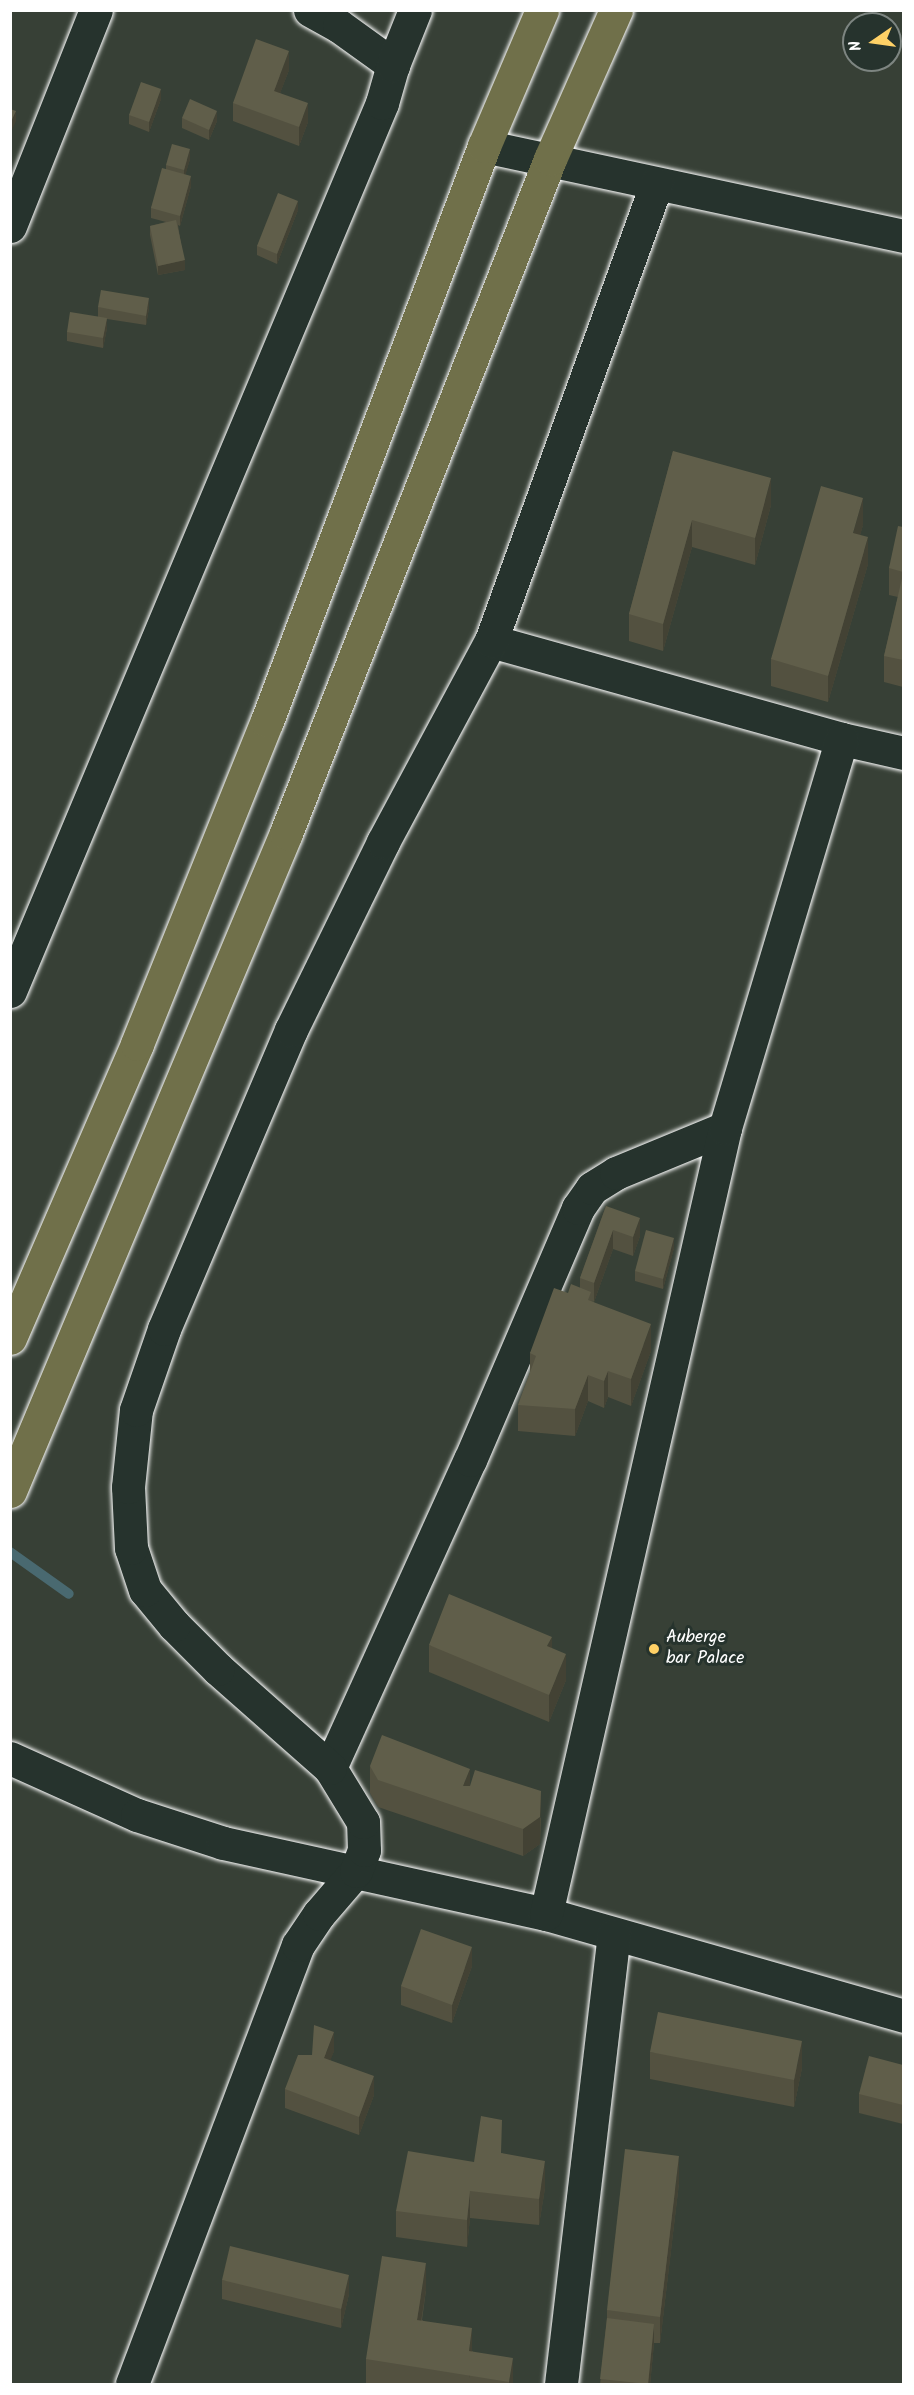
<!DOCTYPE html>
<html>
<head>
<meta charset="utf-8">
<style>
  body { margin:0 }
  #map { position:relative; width:914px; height:2395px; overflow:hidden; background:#374036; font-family:Kalam,sans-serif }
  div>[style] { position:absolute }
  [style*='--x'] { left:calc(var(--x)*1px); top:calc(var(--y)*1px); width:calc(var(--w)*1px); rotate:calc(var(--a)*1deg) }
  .stream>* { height:10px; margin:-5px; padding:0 5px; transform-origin:5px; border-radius:5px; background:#496970 }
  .roads { filter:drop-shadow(0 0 2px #fff) drop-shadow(0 0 2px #fff) }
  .minor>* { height:33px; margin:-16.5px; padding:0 16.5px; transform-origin:16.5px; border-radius:16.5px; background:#26332d }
  .major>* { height:33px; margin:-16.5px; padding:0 16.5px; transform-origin:16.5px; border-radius:16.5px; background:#70704a }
  .wall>* { inset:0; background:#535140 }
  .shaded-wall>* { inset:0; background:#434234 }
  .building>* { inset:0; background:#605e4a }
  .dots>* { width:16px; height:16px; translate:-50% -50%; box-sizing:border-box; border:3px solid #26332d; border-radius:50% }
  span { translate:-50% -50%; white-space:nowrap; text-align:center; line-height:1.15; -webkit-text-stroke:6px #26332d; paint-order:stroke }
  .poi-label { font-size:18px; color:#fff }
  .left { translate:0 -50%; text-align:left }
  .frame { position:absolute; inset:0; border:12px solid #fff; pointer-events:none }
  .north { position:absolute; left:842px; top:12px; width:60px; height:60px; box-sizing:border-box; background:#26332d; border:2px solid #7d8581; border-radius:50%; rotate:257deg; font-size:16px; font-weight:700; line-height:24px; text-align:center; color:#fff }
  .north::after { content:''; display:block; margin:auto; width:21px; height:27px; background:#ffd166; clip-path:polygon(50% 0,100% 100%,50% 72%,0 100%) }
</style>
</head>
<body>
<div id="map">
  <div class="stream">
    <i style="--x:10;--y:1552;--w:72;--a:35.4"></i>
  </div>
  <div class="roads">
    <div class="minor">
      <i style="--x:310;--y:10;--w:33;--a:29"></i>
      <i style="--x:339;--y:26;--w:67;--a:35.8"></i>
      <i style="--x:484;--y:146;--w:430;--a:12.1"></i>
      <i style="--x:10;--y:226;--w:232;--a:-68.3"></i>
      <i style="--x:491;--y:641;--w:364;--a:15.6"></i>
      <i style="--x:842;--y:739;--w:64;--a:12.7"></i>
      <i style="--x:10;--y:991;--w:963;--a:-67.27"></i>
      <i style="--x:382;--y:103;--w:40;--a:-74"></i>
      <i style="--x:393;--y:65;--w:59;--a:-68.2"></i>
      <i style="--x:10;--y:1758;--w:139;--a:24.2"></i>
      <i style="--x:137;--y:1815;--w:90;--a:18"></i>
      <i style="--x:223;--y:1843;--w:331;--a:12.4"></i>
      <i style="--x:546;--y:1914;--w:372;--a:15.9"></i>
      <i style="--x:330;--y:1768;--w:338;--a:-65.6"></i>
      <i style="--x:470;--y:1460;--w:274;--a:-66.8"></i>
      <i style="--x:578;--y:1208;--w:24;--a:-55"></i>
      <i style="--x:592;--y:1188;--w:28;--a:-32"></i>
      <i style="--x:616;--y:1173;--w:118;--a:-22.4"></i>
      <i style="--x:546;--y:1914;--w:806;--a:-77.17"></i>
      <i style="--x:725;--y:1128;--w:406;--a:-73.3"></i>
      <i style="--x:132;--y:2384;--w:469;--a:-69.3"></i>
      <i style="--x:298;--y:1945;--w:37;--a:-56"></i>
      <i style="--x:319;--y:1914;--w:57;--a:-49.3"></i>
      <i style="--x:356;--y:1871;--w:22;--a:-69"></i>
      <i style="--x:364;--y:1850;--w:28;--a:-92"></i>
      <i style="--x:363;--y:1822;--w:63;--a:-121.4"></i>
      <i style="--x:330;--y:1768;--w:149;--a:-138.5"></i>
      <i style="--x:218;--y:1669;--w:62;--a:-135"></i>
      <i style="--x:174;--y:1625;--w:45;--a:-129.6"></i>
      <i style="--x:145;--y:1590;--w:44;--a:-108.4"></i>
      <i style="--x:131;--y:1548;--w:61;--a:-92.8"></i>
      <i style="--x:128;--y:1487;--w:77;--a:-84.1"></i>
      <i style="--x:136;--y:1410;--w:86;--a:-70.9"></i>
      <i style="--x:164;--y:1329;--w:325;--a:-67"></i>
      <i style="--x:291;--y:1030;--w:209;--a:-63.9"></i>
      <i style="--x:383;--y:842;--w:228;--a:-61.8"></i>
      <i style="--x:491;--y:641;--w:486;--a:-70.1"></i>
      <i style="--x:561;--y:2384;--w:452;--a:-83.3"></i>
    </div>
    <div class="major">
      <i style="--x:10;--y:1338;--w:320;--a:-66.6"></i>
      <i style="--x:137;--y:1044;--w:348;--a:-68.1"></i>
      <i style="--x:267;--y:721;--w:615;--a:-69.32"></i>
      <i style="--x:484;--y:146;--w:148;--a:-66.9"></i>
      <i style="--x:10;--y:1491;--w:714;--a:-67.24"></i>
      <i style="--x:286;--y:833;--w:724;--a:-68.61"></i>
      <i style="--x:550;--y:159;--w:163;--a:-66.1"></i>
    </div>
  </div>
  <div class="wall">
    <i style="clip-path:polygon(289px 70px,280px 93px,308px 122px,299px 146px,233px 121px,233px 103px)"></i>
    <i style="clip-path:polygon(161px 99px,149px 132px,129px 124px,129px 115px)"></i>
    <i style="clip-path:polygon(182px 118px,217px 121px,209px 140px,182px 128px)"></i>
    <i style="clip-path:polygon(190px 159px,185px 175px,191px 186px,180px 226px,178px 225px,185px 270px,158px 275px,150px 235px,150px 226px,166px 222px,151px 218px,151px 208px,166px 169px,166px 165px)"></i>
    <i style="clip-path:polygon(298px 210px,277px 264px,257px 255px,257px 246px)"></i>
    <i style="clip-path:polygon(98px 307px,149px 308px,146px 325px,107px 319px,107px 328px,103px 348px,67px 341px,67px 332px,98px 317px)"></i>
    <i style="clip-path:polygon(673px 451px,771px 505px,755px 565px,692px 547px,663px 651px,629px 641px,629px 614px)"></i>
    <i style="clip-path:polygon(863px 525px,860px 535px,868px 564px,828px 702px,771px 686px,771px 659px)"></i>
    <i style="clip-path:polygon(903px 527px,903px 687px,884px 682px,884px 656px,898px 597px,889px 595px,889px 568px)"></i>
    <i style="clip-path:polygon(606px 1206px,640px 1236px,633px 1256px,613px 1249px,594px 1302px,591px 1300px,651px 1351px,631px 1406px,608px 1397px,604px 1408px,588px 1401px,575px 1436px,518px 1431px,518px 1405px,530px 1373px,530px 1353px,568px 1293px,580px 1288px,580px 1278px)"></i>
    <i style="clip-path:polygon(674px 1248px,663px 1289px,635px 1281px,635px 1271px)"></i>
    <i style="clip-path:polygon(429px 1645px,566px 1680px,549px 1722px,429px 1672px)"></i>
    <i style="clip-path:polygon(370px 1766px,470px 1786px,541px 1818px,540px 1844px,523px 1856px,378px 1807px,370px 1793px)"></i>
    <i style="clip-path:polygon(472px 1966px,452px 2023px,401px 2005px,401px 1986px)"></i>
    <i style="clip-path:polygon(334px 2051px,330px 2060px,374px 2095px,359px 2135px,285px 2108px,285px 2089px,312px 2055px)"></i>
    <i style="clip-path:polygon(650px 2052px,802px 2068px,794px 2107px,650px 2079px)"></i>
    <i style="clip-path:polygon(903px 2065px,903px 2124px,859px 2113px,859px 2094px)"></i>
    <i style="clip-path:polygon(502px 2153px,545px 2188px,539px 2225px,470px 2218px,467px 2247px,396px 2237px,396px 2211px,474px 2162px)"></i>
    <i style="clip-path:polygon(679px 2183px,660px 2343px,654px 2343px,650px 2385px,600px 2385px,607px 2318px,607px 2310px)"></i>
    <i style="clip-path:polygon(222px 2280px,349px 2294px,341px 2328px,222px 2299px)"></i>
    <i style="clip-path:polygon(426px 2290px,422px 2320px,472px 2351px,513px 2385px,366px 2385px,366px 2359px)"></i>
  </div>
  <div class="shaded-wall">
    <i style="clip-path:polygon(289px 51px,289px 70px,274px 109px,274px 91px)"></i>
    <i style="clip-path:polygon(161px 89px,161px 99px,149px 132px,149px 122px)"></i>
    <i style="clip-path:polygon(308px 103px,308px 122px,299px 146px,299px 127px)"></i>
    <i style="clip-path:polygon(16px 111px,16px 121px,10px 134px,10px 124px)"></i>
    <i style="clip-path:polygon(217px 111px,217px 121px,209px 140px,209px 130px)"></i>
    <i style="clip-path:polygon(190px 149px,190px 159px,184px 180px,184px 170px)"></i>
    <i style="clip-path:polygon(191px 176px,191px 186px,180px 226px,180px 216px)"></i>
    <i style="clip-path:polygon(298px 201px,298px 210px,277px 264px,277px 254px)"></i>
    <i style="clip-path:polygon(185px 260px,185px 270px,158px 275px,158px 266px)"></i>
    <i style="clip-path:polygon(149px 298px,149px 308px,146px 325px,146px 316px)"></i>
    <i style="clip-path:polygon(107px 318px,107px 328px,103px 348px,103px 338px)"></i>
    <i style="clip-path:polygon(771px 478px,771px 505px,755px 565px,755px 538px)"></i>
    <i style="clip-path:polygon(863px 498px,863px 525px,853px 560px,853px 533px)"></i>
    <i style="clip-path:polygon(692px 520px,692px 547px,663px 651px,663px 624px)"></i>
    <i style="clip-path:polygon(868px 537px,868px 564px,828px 702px,828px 676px)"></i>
    <i style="clip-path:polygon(640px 1218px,640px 1236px,633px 1256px,633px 1237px)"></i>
    <i style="clip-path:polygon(613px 1230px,613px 1249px,594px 1302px,594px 1283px)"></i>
    <i style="clip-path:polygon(674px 1238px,674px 1248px,663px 1289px,663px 1279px)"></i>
    <i style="clip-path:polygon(651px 1324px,651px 1351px,631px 1406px,631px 1379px)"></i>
    <i style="clip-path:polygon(608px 1371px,608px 1397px,604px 1408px,604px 1381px)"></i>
    <i style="clip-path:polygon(588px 1375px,588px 1401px,575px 1436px,575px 1409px)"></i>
    <i style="clip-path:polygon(552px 1637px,552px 1664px,547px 1646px)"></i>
    <i style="clip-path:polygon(566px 1654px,566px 1680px,549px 1722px,549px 1695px)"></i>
    <i style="clip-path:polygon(470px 1769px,470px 1796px,463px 1786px)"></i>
    <i style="clip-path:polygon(541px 1791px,540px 1844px,523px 1856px,523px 1829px)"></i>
    <i style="clip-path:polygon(472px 1947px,472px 1966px,452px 2023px,452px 2005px)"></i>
    <i style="clip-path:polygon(334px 2032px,334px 2051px,324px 2077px,324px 2058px)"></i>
    <i style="clip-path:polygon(802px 2041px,802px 2068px,794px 2107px,794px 2080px)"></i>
    <i style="clip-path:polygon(374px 2076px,374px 2095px,359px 2135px,359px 2117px)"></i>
    <i style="clip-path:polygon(679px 2156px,679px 2183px,660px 2343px,660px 2317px)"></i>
    <i style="clip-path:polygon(545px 2161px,545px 2188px,539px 2225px,539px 2199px)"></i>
    <i style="clip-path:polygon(470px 2191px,470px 2218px,467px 2247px,467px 2220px)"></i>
    <i style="clip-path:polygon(426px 2263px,426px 2290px,417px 2347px,417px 2320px)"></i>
    <i style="clip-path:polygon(349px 2275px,349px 2294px,341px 2328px,341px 2309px)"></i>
    <i style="clip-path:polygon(654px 2324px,654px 2343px,650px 2385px,648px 2385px)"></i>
    <i style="clip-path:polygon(472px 2328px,472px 2355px,469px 2378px,469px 2351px)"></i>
    <i style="clip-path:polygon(513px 2358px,513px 2385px,509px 2385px,509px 2382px)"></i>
  </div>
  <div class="building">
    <i style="clip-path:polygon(256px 39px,289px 51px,274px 91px,308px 103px,299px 127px,233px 103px)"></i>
    <i style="clip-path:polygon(141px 82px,161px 89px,149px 122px,129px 115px)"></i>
    <i style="clip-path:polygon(190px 99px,217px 111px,209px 130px,182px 118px)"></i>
    <i style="clip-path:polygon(10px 109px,16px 111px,10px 124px)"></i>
    <i style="clip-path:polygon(172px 144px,190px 149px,184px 170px,166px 165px)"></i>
    <i style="clip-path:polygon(162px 168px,191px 176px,180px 216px,151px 208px)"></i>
    <i style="clip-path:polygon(278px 193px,298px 201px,277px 254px,257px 246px)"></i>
    <i style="clip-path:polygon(176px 220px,185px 260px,158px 266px,150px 226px)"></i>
    <i style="clip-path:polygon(101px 290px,149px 298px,146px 316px,98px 307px)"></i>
    <i style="clip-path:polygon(70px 312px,107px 318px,103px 338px,67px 332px)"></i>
    <i style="clip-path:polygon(673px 451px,771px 478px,755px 538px,692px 520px,663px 624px,629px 614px)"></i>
    <i style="clip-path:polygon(821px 486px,863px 498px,853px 533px,868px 537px,828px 676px,771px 659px)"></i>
    <i style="clip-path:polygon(898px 526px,903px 527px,903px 572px,889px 568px)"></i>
    <i style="clip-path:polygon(903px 574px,903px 660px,884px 656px)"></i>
    <i style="clip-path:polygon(606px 1206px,640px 1218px,633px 1237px,613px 1230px,594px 1283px,580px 1278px)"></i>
    <i style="clip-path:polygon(646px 1230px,674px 1238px,663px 1279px,635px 1271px)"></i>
    <i style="clip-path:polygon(571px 1284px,591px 1292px,588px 1300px,651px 1324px,631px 1379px,608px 1371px,604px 1381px,588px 1375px,575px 1409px,518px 1405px,536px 1356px,530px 1353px,554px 1288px,568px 1293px)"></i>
    <i style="clip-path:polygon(449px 1594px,552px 1637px,547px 1646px,566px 1654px,549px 1695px,429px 1645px)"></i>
    <i style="clip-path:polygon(382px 1735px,470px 1769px,463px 1786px,470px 1786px,475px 1770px,541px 1791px,540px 1817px,523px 1829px,378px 1780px,370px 1766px)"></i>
    <i style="clip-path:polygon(421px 1929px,472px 1947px,452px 2005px,401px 1986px)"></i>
    <i style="clip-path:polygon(658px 2012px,802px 2041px,794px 2080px,650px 2052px)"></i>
    <i style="clip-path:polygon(314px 2025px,334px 2032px,324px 2058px,374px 2076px,359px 2117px,285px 2089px,298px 2055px,312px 2055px)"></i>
    <i style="clip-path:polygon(869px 2056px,903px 2065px,903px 2105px,859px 2094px)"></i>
    <i style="clip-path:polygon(481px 2116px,502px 2120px,501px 2153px,545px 2161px,539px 2199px,470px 2191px,467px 2220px,396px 2211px,408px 2151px,474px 2162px)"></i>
    <i style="clip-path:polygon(625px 2149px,679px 2156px,660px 2317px,607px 2310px)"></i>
    <i style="clip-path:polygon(230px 2246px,349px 2275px,341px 2309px,222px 2280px)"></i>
    <i style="clip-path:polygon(382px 2256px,426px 2263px,417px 2320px,472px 2328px,469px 2351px,513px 2358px,509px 2382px,366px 2359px)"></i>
    <i style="clip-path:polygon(607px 2318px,654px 2324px,648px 2384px,600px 2379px)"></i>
  </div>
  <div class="dots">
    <i style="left:654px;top:1649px;background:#ffd166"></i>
  </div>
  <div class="poi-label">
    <span class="left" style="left:666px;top:1649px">Auberge<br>bar Palace</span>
  </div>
  <div class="frame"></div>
  <div class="north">N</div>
</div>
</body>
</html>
